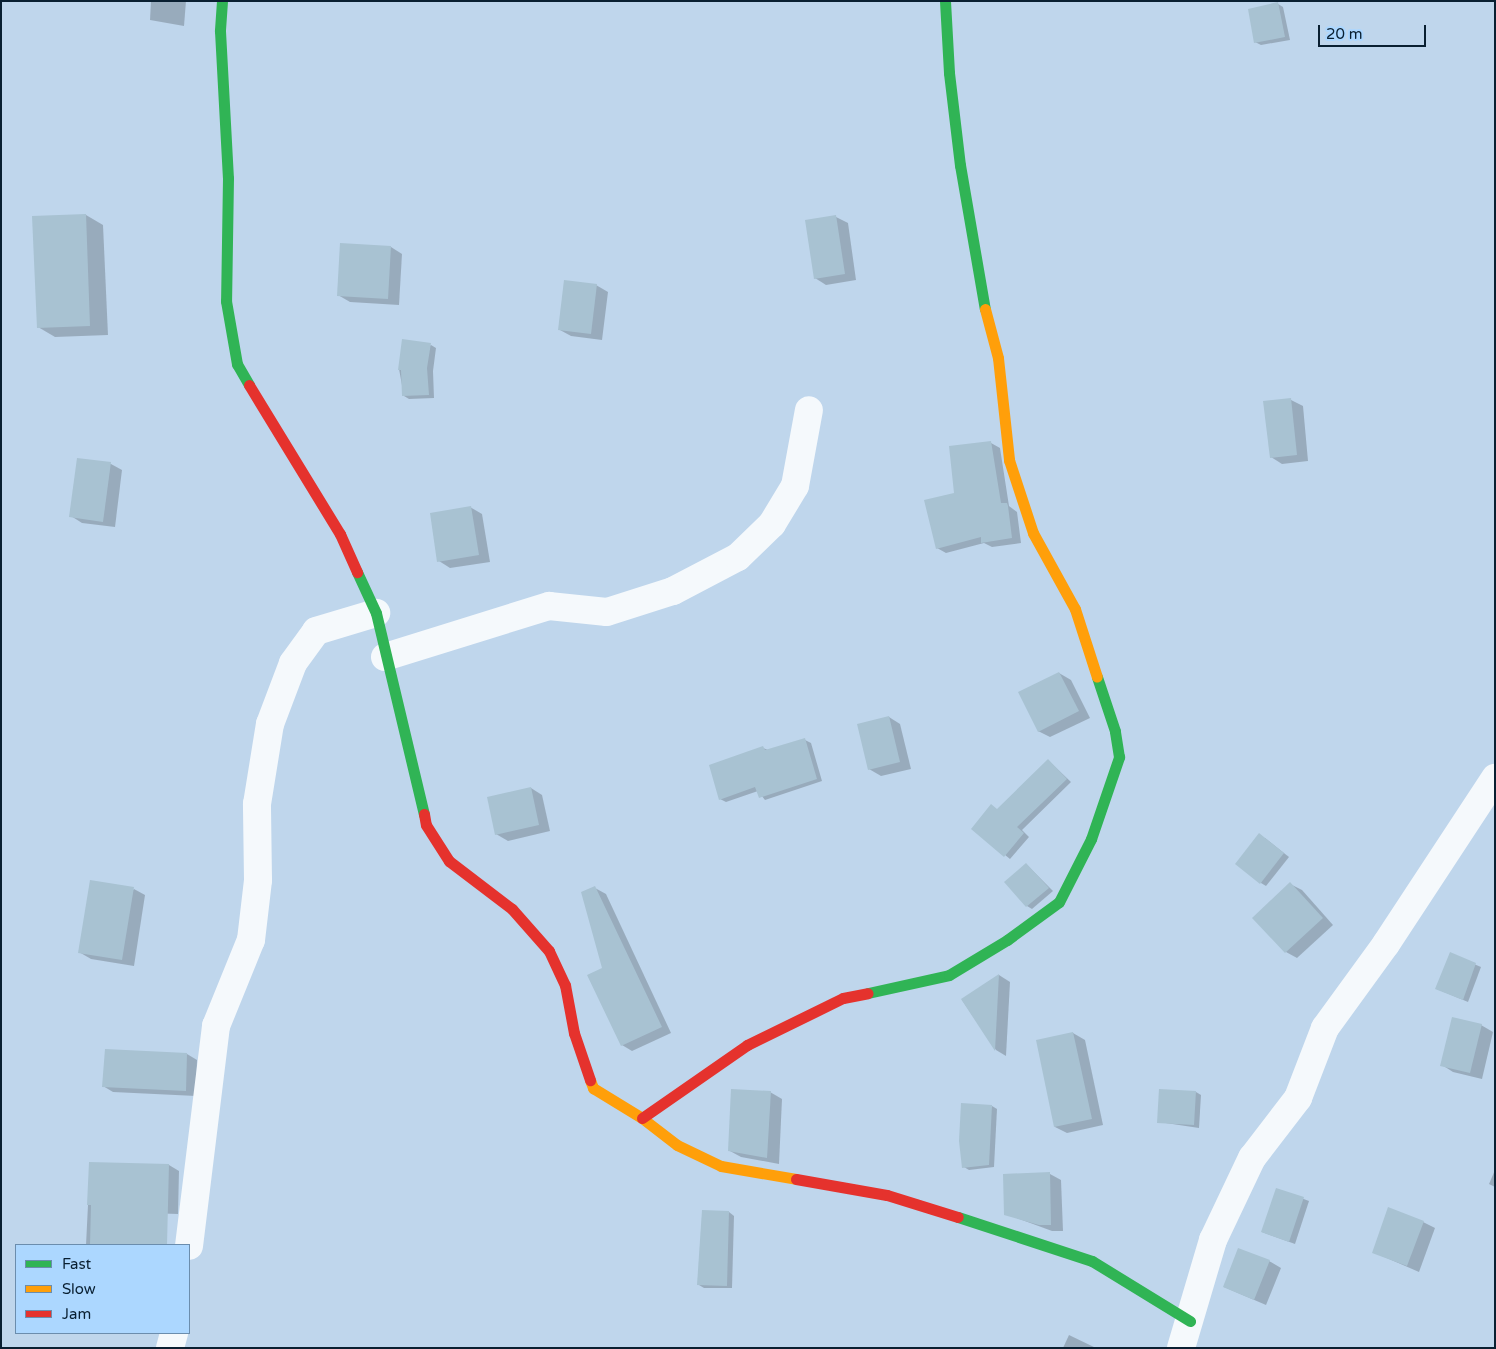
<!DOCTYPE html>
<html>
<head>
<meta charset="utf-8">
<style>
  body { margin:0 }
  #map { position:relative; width:1496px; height:1349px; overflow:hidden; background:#bfd6ec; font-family:"Varela Round",sans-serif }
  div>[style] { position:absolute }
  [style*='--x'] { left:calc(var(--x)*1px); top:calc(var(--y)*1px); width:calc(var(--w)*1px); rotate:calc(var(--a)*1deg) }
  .shadow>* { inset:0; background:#0003 }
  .building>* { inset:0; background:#a8c2d2 }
  .street>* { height:28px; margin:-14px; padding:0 14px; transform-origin:14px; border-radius:14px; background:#f5f9fc }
  .fast>* { height:11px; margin:-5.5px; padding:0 5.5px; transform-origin:5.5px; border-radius:5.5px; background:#30b455 }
  .slow>* { height:11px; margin:-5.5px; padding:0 5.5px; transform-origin:5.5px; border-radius:5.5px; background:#ff9f0a }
  .jam>* { height:11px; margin:-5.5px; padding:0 5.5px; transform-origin:5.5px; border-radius:5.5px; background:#e5322d }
  span { translate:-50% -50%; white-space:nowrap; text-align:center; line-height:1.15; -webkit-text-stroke:4px #acd7ff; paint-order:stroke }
  .frame { position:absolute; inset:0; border:2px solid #091f31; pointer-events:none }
  .legend { position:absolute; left:15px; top:1244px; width:175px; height:90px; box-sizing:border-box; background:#acd7ff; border:1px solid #6b8dad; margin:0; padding:6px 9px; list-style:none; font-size:15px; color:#091f31 }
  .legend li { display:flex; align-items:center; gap:10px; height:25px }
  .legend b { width:25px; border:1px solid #6b8dad }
  .scale { position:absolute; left:1318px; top:25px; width:108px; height:22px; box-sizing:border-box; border:2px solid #091f31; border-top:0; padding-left:6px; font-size:15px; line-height:18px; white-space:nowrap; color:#091f31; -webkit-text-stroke:4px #acd7ff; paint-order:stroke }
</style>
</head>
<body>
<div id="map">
  <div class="shadow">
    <i style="clip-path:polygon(151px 1px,186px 1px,184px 26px,150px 20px)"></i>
    <i style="clip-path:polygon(1278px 4px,1283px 7px,1290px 40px,1261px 45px,1255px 42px)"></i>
    <i style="clip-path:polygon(86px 215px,103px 225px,108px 335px,55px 337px,38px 327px)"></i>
    <i style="clip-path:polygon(836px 217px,848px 223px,856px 280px,826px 285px,815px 278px)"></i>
    <i style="clip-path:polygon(391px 247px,402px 254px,399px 305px,350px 302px,338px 295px)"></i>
    <i style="clip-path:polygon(596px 285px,608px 292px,602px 340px,571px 336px,560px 330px)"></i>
    <i style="clip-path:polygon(431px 345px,436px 348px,433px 371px,434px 398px,409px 399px,404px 396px,399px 369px)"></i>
    <i style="clip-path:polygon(1291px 400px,1303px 406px,1308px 461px,1282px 464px,1271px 457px)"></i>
    <i style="clip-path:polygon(991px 443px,1000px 448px,1009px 506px,1017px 512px,1021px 543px,992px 547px,984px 543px,946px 553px,937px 548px,956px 494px)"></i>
    <i style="clip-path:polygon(78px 460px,111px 464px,122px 470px,115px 527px,82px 523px,71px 516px)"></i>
    <i style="clip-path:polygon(470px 507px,482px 514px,490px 562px,450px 568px,439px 561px)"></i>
    <i style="clip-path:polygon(1059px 673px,1071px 680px,1090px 718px,1050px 737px,1038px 731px)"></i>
    <i style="clip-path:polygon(889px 717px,900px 724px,911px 769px,881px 776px,869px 769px)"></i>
    <i style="clip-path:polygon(805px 740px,811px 743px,822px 781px,765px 800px,758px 791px,726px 802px,720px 799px,763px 748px,768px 750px)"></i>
    <i style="clip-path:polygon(1049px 761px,1071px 782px,1022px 830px,1029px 837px,1010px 859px,973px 829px,998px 810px)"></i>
    <i style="clip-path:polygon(531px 788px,542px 795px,550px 831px,508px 841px,496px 834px)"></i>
    <i style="clip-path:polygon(1265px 838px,1289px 857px,1266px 886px,1261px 883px)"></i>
    <i style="clip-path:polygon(1026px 864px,1053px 891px,1032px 909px,1027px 906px)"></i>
    <i style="clip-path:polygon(1290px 884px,1302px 890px,1333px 925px,1297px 958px,1286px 952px)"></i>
    <i style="clip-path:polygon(595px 888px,606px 894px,671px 1033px,632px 1051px,622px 1045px,603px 968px)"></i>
    <i style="clip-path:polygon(134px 889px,145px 895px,134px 966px,91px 959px,79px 952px)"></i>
    <i style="clip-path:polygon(1450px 954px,1481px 967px,1468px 1002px,1437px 989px)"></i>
    <i style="clip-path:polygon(999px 975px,1010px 982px,1006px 1056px,996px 1050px,962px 1000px)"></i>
    <i style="clip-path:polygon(1481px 1025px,1493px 1032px,1482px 1079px,1453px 1072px,1442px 1065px)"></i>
    <i style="clip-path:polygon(1073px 1033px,1085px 1040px,1103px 1125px,1067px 1133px,1055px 1127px)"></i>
    <i style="clip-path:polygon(187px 1054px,197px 1060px,196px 1096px,113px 1092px,103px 1086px)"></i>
    <i style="clip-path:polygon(770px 1092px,782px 1099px,779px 1164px,741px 1157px,730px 1151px)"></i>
    <i style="clip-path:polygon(1196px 1092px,1201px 1095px,1199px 1128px,1159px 1122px)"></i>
    <i style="clip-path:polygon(992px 1106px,997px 1109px,994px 1167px,969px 1170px,964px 1167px)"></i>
    <i style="clip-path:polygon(90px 1164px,169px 1165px,179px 1171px,178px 1214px,146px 1213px,145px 1245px,86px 1245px)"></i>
    <i style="clip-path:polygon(1495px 1170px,1495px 1187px,1489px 1184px)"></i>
    <i style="clip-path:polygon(1050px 1174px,1061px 1180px,1063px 1231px,1052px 1231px,1006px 1214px)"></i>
    <i style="clip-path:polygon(1277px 1189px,1309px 1201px,1295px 1244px,1262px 1232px)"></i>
    <i style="clip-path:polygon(729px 1212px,734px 1216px,732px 1288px,704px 1288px,699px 1285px)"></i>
    <i style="clip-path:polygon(1423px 1222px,1435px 1228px,1419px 1272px,1373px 1252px)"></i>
    <i style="clip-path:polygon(1269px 1261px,1281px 1268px,1266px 1305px,1224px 1287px)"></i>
    <i style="clip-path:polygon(1069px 1335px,1096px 1348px,1063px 1348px)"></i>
  </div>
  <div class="building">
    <i style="clip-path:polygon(1278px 2px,1285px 37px,1254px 43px,1248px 9px)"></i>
    <i style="clip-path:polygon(86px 214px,90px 326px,37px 328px,32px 216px)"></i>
    <i style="clip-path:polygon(836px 215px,845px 274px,814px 279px,805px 220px)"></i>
    <i style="clip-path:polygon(340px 243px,391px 246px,388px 299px,337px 296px)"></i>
    <i style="clip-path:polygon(564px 280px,597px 284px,591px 334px,558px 330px)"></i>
    <i style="clip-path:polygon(402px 339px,431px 343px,427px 368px,429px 395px,402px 396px,401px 370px,398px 370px)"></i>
    <i style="clip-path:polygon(1291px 398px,1297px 455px,1270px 458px,1263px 401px)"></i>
    <i style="clip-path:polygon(991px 441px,1001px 503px,1007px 503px,1008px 506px,1012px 538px,981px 543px,981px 537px,936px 549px,924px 500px,954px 493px,949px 446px)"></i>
    <i style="clip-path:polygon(77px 458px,111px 462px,103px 522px,69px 517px)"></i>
    <i style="clip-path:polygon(471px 506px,479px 555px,437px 562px,430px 513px)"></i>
    <i style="clip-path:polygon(1059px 672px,1079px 711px,1038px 732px,1018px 692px)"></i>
    <i style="clip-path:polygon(889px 716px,900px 762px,868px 770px,857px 724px)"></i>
    <i style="clip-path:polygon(805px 738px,817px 779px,759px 798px,755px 787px,719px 800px,709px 765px,763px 746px,765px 750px)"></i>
    <i style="clip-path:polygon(1048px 759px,1067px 779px,1017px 827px,1024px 833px,1004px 857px,971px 829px,991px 804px,997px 809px)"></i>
    <i style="clip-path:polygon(531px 787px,539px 825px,495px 835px,487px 797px)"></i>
    <i style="clip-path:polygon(1259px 833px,1284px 853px,1260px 884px,1235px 864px)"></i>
    <i style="clip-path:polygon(1026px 863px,1049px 888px,1026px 907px,1004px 882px)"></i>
    <i style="clip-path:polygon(90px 880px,134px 887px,122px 960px,78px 953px)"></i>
    <i style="clip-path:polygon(1290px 882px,1323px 918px,1285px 953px,1252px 918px)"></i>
    <i style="clip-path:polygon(595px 886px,662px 1027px,621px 1046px,587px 975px,602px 968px,581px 892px)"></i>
    <i style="clip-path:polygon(1450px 952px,1476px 963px,1463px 1000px,1435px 989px)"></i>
    <i style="clip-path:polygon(999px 974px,995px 1051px,961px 999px)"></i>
    <i style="clip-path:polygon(1452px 1017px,1482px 1024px,1470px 1073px,1440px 1066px)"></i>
    <i style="clip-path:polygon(1073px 1032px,1092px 1119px,1054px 1127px,1036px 1040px)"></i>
    <i style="clip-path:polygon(105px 1049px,187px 1053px,186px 1091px,102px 1087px)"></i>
    <i style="clip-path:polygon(731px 1089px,771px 1091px,767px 1158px,728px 1151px)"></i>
    <i style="clip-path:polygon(1159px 1089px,1196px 1091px,1194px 1125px,1157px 1123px)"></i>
    <i style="clip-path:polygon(961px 1103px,992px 1105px,989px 1165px,962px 1168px,959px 1141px)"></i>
    <i style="clip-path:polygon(89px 1162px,169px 1164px,167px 1245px,90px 1245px,91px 1205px,87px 1205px)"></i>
    <i style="clip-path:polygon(1050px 1172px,1051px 1225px,1039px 1225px,1004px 1215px,1003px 1174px)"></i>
    <i style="clip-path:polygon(1276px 1188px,1304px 1197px,1289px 1242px,1261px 1232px)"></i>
    <i style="clip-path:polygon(1388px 1207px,1424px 1221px,1407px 1266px,1372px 1253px)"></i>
    <i style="clip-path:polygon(702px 1210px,729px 1211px,727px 1286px,697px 1285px)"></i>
    <i style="clip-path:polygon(1238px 1248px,1270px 1260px,1254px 1300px,1223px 1287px)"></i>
  </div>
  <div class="street">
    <i style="--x:385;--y:657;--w:172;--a:-17.3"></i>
    <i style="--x:549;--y:606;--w:58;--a:5.9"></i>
    <i style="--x:607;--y:612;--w:69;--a:-17.7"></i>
    <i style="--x:673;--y:591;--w:73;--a:-27.6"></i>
    <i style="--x:738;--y:557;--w:47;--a:-44.1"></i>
    <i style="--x:772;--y:524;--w:44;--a:-58.8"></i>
    <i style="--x:795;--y:486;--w:77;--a:-79.6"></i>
    <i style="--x:189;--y:1246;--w:222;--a:-83"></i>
    <i style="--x:216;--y:1026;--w:93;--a:-67.9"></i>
    <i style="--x:251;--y:940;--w:60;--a:-83.3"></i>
    <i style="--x:258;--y:880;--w:76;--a:-90.8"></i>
    <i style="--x:257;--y:804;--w:81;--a:-80.8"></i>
    <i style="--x:270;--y:724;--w:65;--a:-69.3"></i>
    <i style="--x:293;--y:663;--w:39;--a:-54"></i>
    <i style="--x:316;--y:631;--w:63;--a:-16.7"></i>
    <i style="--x:170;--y:1348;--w:16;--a:-75"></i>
    <i style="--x:1181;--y:1348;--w:113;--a:-73.5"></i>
    <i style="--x:1213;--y:1240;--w:91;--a:-64.6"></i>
    <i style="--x:1252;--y:1158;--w:76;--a:-52.5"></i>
    <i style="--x:1298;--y:1098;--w:75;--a:-68.9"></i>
    <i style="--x:1325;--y:1028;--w:104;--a:-54"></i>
    <i style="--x:1386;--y:944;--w:199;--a:-56.7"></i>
  </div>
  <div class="fast">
    <i style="--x:222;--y:1;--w:30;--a:94"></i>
    <i style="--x:220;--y:31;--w:147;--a:86.9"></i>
    <i style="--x:228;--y:178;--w:123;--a:90.9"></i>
    <i style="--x:226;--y:301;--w:64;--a:80.1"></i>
    <i style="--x:237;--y:364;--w:24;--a:60"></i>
    <i style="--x:945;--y:1;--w:72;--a:86.8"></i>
    <i style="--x:949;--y:73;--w:93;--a:83.2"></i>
    <i style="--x:960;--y:165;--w:146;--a:80.2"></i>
    <i style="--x:357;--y:572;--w:45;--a:65.1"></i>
    <i style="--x:376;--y:613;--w:207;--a:76.6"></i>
    <i style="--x:868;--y:993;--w:83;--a:-12.5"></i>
    <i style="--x:949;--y:975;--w:68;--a:-31.1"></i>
    <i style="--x:1007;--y:940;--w:64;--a:-36.2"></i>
    <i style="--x:1059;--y:902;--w:71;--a:-63.1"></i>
    <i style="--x:1091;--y:839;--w:87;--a:-71.1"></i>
    <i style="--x:1119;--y:757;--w:26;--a:-99"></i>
    <i style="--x:1115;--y:731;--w:57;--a:-108.4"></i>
    <i style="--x:958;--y:1217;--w:141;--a:18.2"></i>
    <i style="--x:1092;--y:1261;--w:115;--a:31.5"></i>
  </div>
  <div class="slow">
    <i style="--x:985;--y:309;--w:51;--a:75.1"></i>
    <i style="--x:998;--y:358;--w:103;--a:83.8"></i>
    <i style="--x:1009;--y:460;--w:77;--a:71.8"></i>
    <i style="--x:1033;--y:533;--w:87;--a:61.1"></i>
    <i style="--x:1075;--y:609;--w:71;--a:72.1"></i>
    <i style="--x:590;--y:1080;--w:9;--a:69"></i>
    <i style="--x:593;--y:1088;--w:57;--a:31.5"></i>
    <i style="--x:642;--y:1118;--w:44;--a:37.6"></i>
    <i style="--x:677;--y:1145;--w:49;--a:25.5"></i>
    <i style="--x:721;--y:1166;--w:76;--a:9.8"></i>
  </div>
  <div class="jam">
    <i style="--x:249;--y:385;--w:175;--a:58.6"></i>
    <i style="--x:340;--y:534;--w:42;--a:65.9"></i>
    <i style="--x:424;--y:814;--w:11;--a:80"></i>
    <i style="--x:426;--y:825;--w:43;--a:57.4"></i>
    <i style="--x:449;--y:861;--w:79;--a:37.3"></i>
    <i style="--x:512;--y:909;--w:56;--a:48.6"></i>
    <i style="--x:549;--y:951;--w:38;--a:65"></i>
    <i style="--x:565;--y:985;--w:49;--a:79.4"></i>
    <i style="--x:574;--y:1033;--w:50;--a:71.2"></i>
    <i style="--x:642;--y:1118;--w:128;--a:-34.8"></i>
    <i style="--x:747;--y:1045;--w:107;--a:-26.1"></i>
    <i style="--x:843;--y:998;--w:25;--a:-11"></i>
    <i style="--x:796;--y:1179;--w:92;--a:10"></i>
    <i style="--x:887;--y:1195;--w:74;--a:17.2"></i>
  </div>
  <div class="frame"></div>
  <ul class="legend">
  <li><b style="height:6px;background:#30b455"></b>Fast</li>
  <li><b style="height:6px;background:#ff9f0a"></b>Slow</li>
  <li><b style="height:6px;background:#e5322d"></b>Jam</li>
  </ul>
  <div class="scale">20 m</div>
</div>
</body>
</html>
